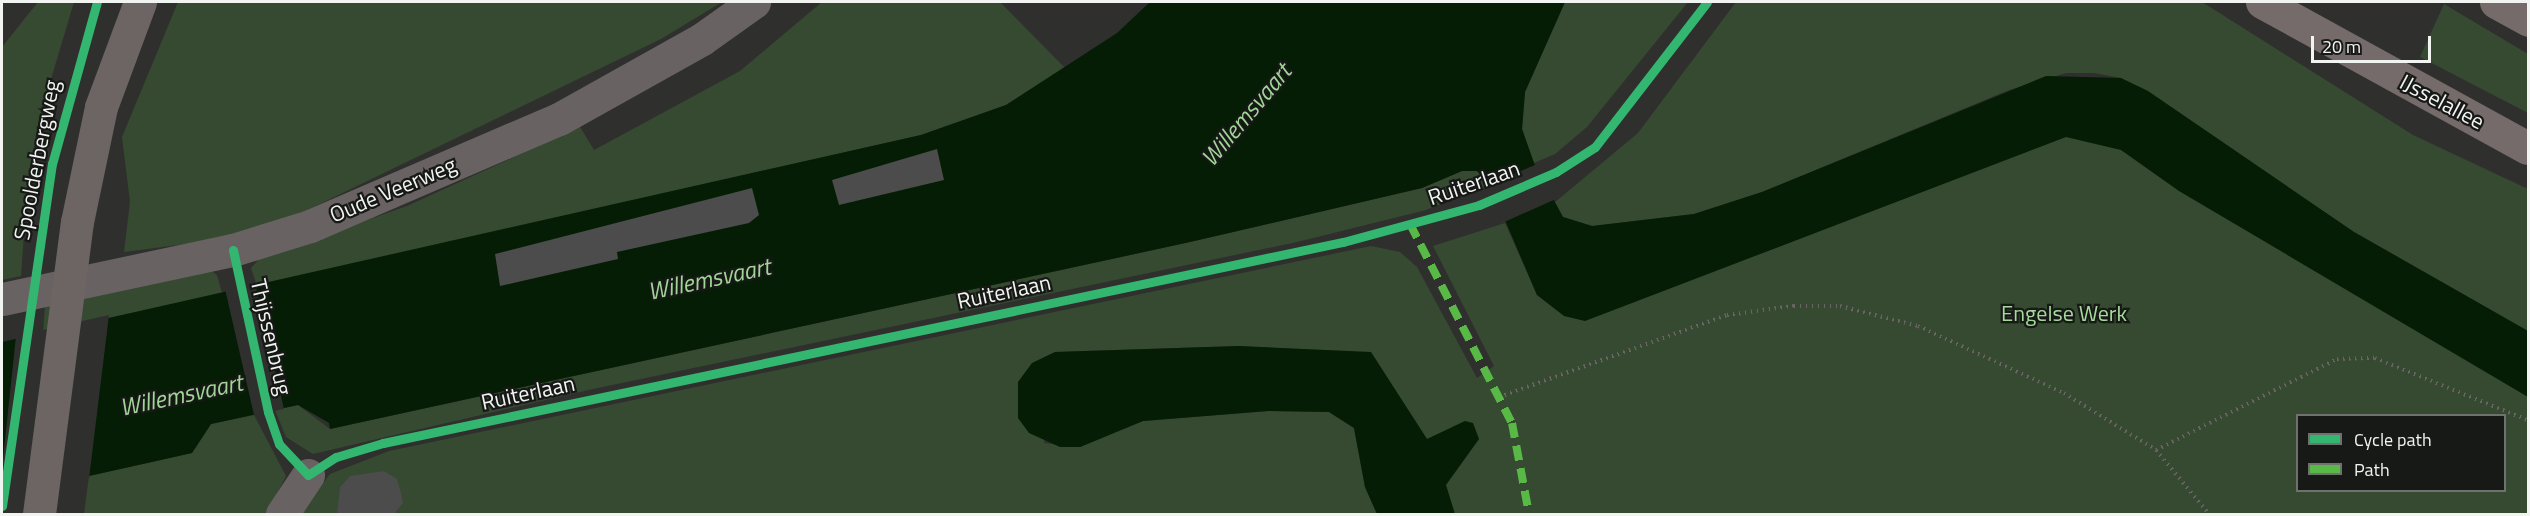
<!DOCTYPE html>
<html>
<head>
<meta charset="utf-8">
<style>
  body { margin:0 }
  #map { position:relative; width:2530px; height:516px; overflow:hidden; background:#2f302e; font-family:"Titillium Web",sans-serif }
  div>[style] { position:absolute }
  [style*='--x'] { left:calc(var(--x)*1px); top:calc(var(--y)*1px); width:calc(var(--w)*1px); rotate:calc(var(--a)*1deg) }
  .green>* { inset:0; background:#364931 }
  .water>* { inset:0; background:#041d04 }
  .pier>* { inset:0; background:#2f302e }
  .building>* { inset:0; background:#4b4c4b }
  .path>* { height:4px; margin-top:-2px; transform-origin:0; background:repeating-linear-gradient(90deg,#686564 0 1.5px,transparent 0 6px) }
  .street>* { height:33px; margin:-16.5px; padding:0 16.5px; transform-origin:16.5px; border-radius:16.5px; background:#696262 }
  .secondary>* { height:33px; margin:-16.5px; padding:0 16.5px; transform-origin:16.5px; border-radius:16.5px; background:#6d6464 }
  .primary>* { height:33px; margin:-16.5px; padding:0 16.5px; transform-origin:16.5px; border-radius:16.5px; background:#766b6b }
  .secondary-bridge>* { height:33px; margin:-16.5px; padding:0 16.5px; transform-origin:16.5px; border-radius:16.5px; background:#6d6464 }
  .quiet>* { height:8px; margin-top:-4px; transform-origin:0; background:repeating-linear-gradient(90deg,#58b947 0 15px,transparent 0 23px) }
  .cycleway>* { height:9px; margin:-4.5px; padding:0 4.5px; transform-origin:4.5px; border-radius:4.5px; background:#33b770 }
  span { translate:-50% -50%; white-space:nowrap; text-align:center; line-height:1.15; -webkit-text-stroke:4.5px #171917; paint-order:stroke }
  .street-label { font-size:22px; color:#f2f4f1 }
  .park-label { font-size:22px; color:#a5da9b }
  .water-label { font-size:24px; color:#a1d696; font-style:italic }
  .frame { position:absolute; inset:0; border:3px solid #f2f4f1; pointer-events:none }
  .legend { position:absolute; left:2296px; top:414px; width:210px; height:78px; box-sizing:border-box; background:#171917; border:2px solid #6f716e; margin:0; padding:8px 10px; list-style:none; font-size:18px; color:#f2f4f1 }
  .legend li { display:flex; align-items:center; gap:12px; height:30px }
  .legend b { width:30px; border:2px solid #6f716e }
  .scale { position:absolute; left:2311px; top:36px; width:120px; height:27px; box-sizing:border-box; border:3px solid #f2f4f1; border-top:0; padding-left:8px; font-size:18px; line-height:21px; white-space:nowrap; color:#f2f4f1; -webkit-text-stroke:4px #171917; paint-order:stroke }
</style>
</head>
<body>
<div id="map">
  <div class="green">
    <i style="clip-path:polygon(38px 2px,74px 2px,40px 116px,28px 177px,21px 276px,2px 280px,2px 47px)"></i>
    <i style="clip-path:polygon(178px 2px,722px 2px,661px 39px,299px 214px,209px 241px,124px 252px,130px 202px,122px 137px)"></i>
    <i style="clip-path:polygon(822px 2px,1000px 2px,1066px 69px,1006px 105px,921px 135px,257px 286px,251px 268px,260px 258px,407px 206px,580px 127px,594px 150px,740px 71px)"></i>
    <i style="clip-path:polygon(1565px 2px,1688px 2px,1587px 127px,1555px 154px,1534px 163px,1522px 129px,1525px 92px)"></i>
    <i style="clip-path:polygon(1736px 2px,2202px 2px,2413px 135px,2528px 189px,2528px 331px,2354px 232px,2121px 78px,2094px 73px,2066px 73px,2009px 90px,1762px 192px,1694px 214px,1592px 226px,1563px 217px,1554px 203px,1638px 133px)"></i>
    <i style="clip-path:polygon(2444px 4px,2528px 54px,2528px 113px,2420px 57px)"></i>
    <i style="clip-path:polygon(evenodd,2067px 103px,2528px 368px,2528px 514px,1434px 514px,1412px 419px,1371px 353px,1239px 346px,1055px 352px,1044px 443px,1080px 447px,1143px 421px,1268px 411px,1329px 412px,1354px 428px,1365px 487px,1377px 514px,300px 514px,330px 474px,389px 451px,1371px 246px,1400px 252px,1417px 267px,1477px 378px,1494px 366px,1433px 246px,1505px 223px,1537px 295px,2067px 103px,2298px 416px,2504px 416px,2504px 490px,2298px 490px,2298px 416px)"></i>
    <i style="clip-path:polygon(1462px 171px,1477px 171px,1490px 185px,1426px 210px,1297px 242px,593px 389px,313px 454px,286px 437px,275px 410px,298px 405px,330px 429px,1190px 242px,1422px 188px)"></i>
    <i style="clip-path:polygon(210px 270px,217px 275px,222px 293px,43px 334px,45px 304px)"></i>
    <i style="clip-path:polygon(254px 415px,286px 476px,267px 514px,84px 514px,89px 476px,192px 453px,211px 424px)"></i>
  </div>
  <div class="water">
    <i style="clip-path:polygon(1150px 2px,1565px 2px,1525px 92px,1522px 129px,1534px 163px,1563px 217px,1592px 226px,1694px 214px,1762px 192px,2046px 76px,2121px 78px,2148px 91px,2354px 232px,2528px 331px,2528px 397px,2179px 191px,2121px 150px,2066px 137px,1585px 321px,1564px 316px,1537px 295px,1490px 185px,1477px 171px,1462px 171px,1422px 188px,1190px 242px,330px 429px,329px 423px,298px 405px,211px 424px,192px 453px,89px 476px,19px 461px,2px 465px,2px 342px,921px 135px,1006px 105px,1117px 33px)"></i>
    <i style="clip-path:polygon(1239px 346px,1371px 352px,1427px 439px,1465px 421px,1473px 423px,1479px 439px,1446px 485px,1455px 514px,1377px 514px,1365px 487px,1354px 428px,1329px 412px,1268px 411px,1143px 421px,1080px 447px,1060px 447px,1029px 433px,1018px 418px,1018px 382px,1032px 363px,1055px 352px)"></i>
  </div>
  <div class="pier">
    <i style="clip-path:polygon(1537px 164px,1556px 199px,1502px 223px,1487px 186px)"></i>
    <i style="clip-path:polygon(255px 283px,284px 409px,254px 415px,225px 289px)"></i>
    <i style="clip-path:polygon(109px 315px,89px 479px,19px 464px,2px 468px,16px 336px)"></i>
  </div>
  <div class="building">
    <i style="clip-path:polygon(937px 149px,944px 180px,839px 205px,832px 180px)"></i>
    <i style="clip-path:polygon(752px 188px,759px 215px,749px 223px,617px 252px,618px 259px,500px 286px,495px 254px)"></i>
    <i style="clip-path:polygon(384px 471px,397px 479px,401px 493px,403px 503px,395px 513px,337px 514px,340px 487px,350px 476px)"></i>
  </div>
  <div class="path">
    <i style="--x:1499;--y:397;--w:242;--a:-19.8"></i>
    <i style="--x:1727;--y:315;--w:68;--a:-7.7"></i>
    <i style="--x:1794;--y:306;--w:46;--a:0"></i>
    <i style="--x:1840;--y:306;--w:81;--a:14.4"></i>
    <i style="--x:1918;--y:326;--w:161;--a:24.7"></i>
    <i style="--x:2064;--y:393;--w:108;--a:31.8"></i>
    <i style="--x:2156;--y:450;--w:83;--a:50.4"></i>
    <i style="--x:2156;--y:450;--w:203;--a:-26.7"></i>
    <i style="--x:2337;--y:359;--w:38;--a:-2"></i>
    <i style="--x:2375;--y:358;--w:165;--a:22.1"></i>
  </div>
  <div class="street">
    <i style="--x:2;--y:299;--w:236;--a:-12"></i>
    <i style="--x:233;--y:250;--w:81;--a:-17.3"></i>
    <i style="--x:310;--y:226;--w:271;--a:-23.3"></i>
    <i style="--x:559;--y:119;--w:164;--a:-29.2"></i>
    <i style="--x:702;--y:39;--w:64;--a:-35.4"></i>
    <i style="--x:282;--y:514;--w:47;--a:-56.3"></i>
  </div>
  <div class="secondary">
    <i style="--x:77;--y:222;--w:117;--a:-78.2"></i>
    <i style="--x:101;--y:107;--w:112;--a:-69.6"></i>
  </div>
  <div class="primary">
    <i style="--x:2262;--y:2;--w:303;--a:28.8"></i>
    <i style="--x:2496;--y:2;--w:37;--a:29"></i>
  </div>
  <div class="secondary-bridge">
    <i style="--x:39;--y:514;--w:294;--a:-82.6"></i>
  </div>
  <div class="quiet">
    <i style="--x:1410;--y:224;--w:224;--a:62.9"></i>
    <i style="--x:1512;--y:423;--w:93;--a:79.4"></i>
  </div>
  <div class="cycleway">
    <i style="--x:233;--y:250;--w:166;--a:77.8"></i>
    <i style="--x:268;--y:412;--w:34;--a:71"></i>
    <i style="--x:279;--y:444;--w:42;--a:46.9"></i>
    <i style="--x:308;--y:475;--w:33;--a:-33"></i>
    <i style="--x:336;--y:457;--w:49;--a:-16.6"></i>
    <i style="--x:383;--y:443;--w:981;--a:-11.83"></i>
    <i style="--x:1343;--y:242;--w:141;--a:-15.2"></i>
    <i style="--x:1479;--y:205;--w:84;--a:-23.2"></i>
    <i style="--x:1556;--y:172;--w:46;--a:-32.7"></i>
    <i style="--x:1595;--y:147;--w:183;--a:-52.3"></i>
    <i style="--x:2;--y:506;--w:346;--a:-81.7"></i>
    <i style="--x:52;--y:164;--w:168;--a:-74.5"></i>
  </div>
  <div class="street-label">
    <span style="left:2442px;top:102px;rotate:28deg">IJsselallee</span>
    <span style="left:37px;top:160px;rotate:-79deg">Spoolderbergweg</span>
    <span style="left:1474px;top:183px;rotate:-19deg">Ruiterlaan</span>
    <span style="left:393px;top:190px;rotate:-23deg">Oude Veerweg</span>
    <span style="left:1004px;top:292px;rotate:-12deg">Ruiterlaan</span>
    <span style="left:271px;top:337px;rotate:77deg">Thijssenbrug</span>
    <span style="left:528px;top:393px;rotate:-12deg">Ruiterlaan</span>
  </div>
  <div class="park-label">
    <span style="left:2064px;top:314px">Engelse Werk</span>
  </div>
  <div class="water-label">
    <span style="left:1246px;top:115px;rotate:-50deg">Willemsvaart</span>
    <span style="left:709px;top:279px;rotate:-12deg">Willemsvaart</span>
    <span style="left:181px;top:395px;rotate:-12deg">Willemsvaart</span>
  </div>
  <div class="frame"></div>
  <ul class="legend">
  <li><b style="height:8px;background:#33b770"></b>Cycle path</li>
  <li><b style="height:8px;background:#58b947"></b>Path</li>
  </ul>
  <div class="scale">20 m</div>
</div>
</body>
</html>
